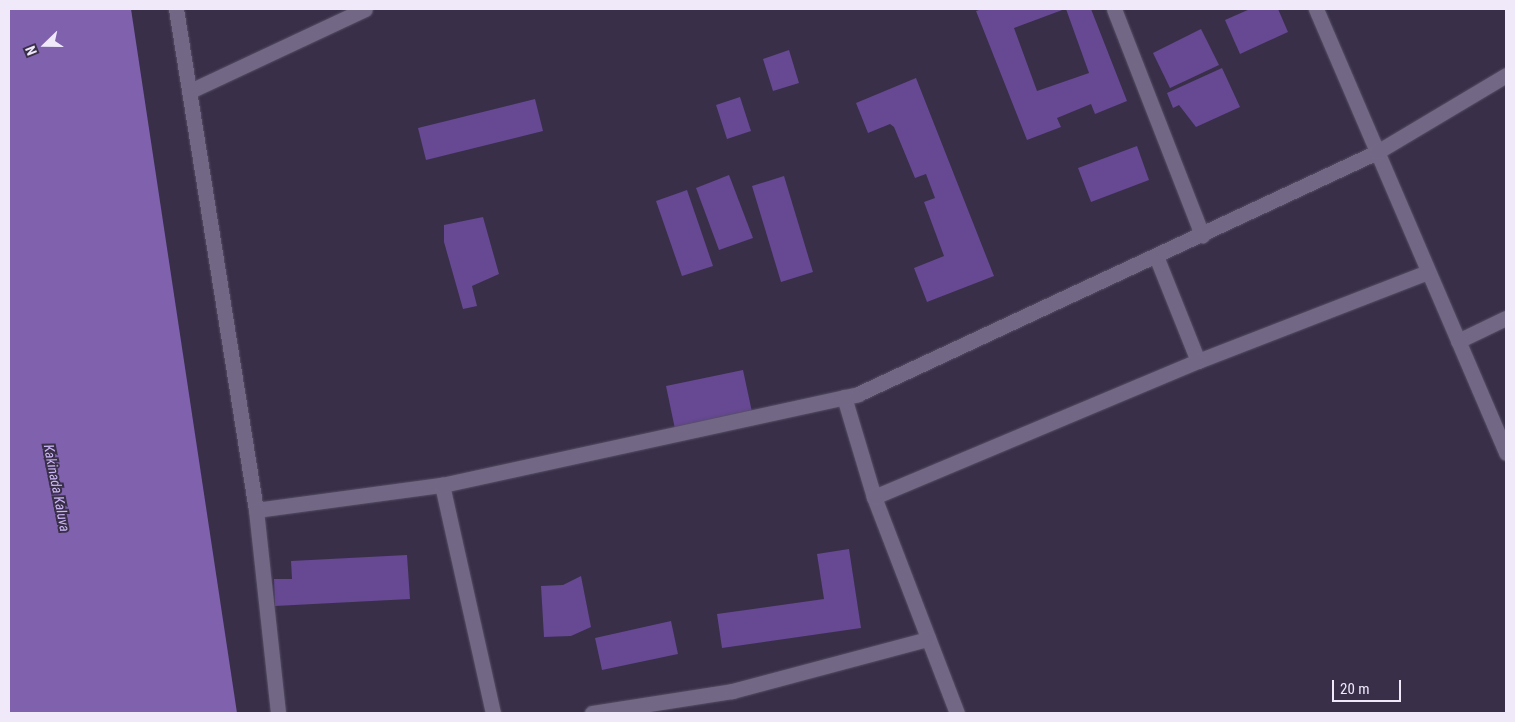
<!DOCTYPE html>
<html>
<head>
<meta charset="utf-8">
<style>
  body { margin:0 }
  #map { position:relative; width:1515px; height:722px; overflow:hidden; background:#392f49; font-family:"Roboto Condensed",sans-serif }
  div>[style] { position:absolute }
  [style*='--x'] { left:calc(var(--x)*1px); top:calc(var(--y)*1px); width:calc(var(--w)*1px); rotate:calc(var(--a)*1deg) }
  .water>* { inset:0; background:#7f61ae }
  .building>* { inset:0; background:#664893 }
  .roads { filter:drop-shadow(0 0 1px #564e64) drop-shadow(0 0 1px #564e64) }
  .street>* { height:15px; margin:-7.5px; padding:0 7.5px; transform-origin:7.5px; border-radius:7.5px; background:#726886 }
  .secondary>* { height:15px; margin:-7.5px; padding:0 7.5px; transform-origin:7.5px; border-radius:7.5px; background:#726886 }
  span { translate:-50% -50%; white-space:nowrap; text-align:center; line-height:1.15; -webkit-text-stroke:4px #392f49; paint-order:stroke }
  .water-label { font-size:14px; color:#ccb7f6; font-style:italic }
  .frame { position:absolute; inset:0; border:10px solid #efe9fa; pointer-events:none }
  .north { position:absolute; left:20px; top:20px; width:50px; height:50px; -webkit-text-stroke:4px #392f49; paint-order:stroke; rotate:248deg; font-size:14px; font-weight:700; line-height:20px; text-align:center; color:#efe9fa }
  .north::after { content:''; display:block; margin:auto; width:18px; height:22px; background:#efe9fa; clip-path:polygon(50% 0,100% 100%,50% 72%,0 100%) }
  .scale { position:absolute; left:1332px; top:680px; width:69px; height:22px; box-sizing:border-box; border:2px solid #efe9fa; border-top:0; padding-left:6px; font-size:15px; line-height:18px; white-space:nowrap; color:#efe9fa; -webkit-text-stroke:4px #392f49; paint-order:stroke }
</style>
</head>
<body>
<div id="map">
  <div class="water">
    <i style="clip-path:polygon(9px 9px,131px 9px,237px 713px,9px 713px)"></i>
  </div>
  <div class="building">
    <i style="clip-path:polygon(982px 9px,1065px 9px,1014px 28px,1037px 91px,1089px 73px,1066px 9px,1091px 9px,1127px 101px,1095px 114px,1091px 104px,1057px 118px,1061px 127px,1027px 140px,976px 11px)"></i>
    <i style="clip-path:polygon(1250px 9px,1278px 9px,1288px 32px,1240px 54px,1225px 20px)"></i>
    <i style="clip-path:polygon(1201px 29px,1219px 65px,1170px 88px,1153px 53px)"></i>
    <i style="clip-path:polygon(789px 50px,799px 83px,773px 91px,763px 59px)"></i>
    <i style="clip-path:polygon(1222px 68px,1240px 107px,1196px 127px,1179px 105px,1173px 108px,1167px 93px)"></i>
    <i style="clip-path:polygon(916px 78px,994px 276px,927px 302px,914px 268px,944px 256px,924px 202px,935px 198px,926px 174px,915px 178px,894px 127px,890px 124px,868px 133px,856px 103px)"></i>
    <i style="clip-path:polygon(740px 97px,751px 131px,727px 139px,716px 105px)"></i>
    <i style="clip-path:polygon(535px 99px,543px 131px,426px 160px,418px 128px)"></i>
    <i style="clip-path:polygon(1137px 146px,1149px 180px,1091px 202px,1078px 168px)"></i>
    <i style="clip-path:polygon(729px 175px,753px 238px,719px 250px,696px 188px)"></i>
    <i style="clip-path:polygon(784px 176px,813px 272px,781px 282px,752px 186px)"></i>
    <i style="clip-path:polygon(687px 190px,713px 266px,682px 276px,656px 201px)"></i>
    <i style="clip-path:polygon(483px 217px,499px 274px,472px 286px,477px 306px,463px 309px,444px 242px,444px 225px)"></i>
    <i style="clip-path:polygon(743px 370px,752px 412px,675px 429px,666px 386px)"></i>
    <i style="clip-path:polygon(849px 549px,861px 628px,722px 648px,717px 614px,824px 599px,817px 554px)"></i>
    <i style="clip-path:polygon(407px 555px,410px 599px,275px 606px,274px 579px,292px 579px,291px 561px)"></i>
    <i style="clip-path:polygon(581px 576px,591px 627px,571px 636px,544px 637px,541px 586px,563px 585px)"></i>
    <i style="clip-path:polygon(671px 621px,678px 654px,602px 670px,595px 638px)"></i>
  </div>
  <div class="roads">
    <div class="street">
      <i style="--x:1114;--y:9;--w:243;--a:68.7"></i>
      <i style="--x:1316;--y:9;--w:483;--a:66.8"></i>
      <i style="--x:190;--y:91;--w:193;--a:-25.1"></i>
      <i style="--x:1156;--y:256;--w:113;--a:68.2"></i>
      <i style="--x:1198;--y:361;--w:247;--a:-21.2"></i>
      <i style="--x:1458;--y:341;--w:53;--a:-25.6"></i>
      <i style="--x:844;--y:397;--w:104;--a:73.3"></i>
      <i style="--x:874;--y:497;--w:231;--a:69"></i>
      <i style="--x:874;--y:497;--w:351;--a:-22.8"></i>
      <i style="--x:256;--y:510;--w:188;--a:-7.7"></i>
      <i style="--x:493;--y:713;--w:234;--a:-102.6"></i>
      <i style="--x:442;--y:485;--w:426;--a:-12.3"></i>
      <i style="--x:858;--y:394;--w:573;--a:-25"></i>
      <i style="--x:1377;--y:152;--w:150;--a:-30.8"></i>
      <i style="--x:592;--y:713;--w:142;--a:-8.9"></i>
      <i style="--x:732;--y:691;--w:203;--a:-14.9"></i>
    </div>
    <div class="secondary">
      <i style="--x:176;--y:9;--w:507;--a:80.93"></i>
      <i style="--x:256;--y:510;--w:204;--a:83.8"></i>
    </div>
  </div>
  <div class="water-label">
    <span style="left:57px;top:488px;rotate:79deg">Kakinada Kaluva</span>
  </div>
  <div class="frame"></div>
  <div class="north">N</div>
  <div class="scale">20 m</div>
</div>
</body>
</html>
